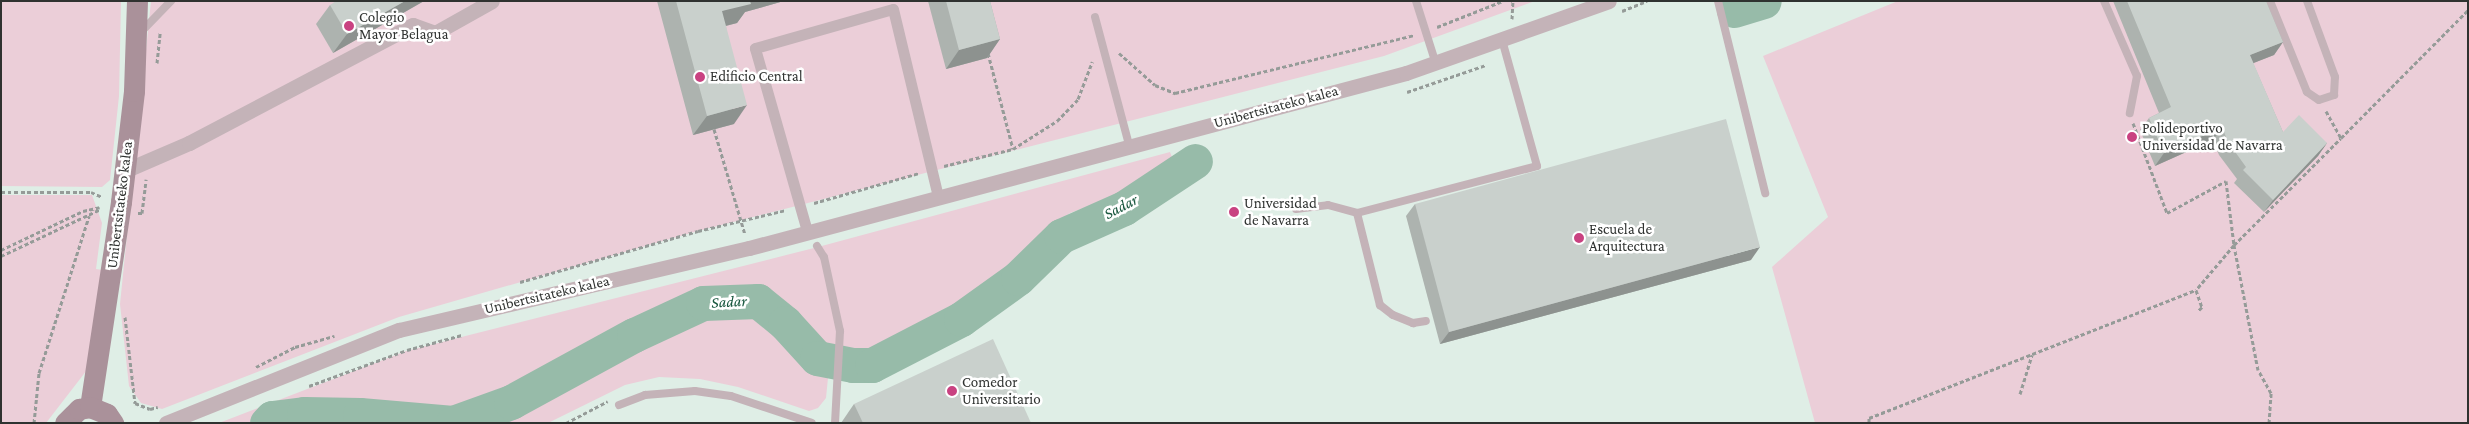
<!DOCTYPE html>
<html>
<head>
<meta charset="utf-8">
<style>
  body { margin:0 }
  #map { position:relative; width:2469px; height:424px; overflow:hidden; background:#f2faf6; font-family:"Crimson Pro",serif }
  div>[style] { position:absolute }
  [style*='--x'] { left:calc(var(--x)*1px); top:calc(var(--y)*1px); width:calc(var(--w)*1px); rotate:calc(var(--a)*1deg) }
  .built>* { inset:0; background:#dfeee6 }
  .green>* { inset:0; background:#ebced8 }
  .river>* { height:35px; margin:-17.5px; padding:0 17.5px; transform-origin:17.5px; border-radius:17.5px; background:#97bba9 }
  .path>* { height:3px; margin-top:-1.5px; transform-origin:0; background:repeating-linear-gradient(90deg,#959b98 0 4px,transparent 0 6.5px) }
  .service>* { height:8px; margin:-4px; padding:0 4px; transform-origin:4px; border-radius:4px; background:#c4b3b8 }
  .pedestrian>* { height:11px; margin:-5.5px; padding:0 5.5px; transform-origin:5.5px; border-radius:5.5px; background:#c4b3b8 }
  .minor>* { height:15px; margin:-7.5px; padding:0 7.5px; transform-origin:7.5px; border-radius:7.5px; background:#c4b3b8 }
  .secondary>* { height:21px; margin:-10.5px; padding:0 10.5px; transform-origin:10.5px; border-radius:10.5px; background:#aa919a }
  .wall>* { inset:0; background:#adb3af }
  .shaded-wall>* { inset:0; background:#8d928f }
  .building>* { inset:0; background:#c9d0cc }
  .dots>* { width:14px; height:14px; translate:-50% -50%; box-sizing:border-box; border:2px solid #fff; border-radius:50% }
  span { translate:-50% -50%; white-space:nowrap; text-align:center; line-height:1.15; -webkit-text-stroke:5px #fff; paint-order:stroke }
  .poi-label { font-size:15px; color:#2f3230 }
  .left { translate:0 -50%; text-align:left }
  .street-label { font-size:15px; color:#2f3230 }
  .water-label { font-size:16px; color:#17563d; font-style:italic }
  .frame { position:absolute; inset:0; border:2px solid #2f3230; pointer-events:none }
</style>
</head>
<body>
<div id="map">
  <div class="built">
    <i style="clip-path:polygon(1px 1px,2468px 1px,2468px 423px,1px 423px)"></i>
  </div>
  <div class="green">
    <i style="clip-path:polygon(1px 1px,121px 1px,119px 96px,110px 180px,102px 187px,1px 186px)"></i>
    <i style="clip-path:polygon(151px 1px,1535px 1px,1384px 56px,698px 231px,399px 317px,162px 409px,141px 403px,129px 386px,120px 304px)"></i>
    <i style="clip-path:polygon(1898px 1px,2468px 1px,2468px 423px,1815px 423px,1772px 267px,1828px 217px,1763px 56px)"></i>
    <i style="clip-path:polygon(1170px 152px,1176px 167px,1144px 186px,1070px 213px,1047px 231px,1012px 268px,966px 304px,867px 354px,828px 378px,826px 398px,818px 408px,809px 411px,738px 387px,700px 379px,659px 377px,625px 385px,548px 423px,219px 423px,406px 351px,818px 247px)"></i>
    <i style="clip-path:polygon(1px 195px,92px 195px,102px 223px,96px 269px,103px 270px,87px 370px,46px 423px,1px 423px)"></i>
  </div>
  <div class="river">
    <i style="--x:1734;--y:10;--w:31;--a:-17"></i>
    <i style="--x:267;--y:423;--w:7;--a:-45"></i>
    <i style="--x:272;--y:418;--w:32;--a:-7"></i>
    <i style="--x:304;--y:414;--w:56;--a:1"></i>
    <i style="--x:360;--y:415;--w:93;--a:4.9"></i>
    <i style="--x:453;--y:423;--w:62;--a:-19.9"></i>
    <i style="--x:511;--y:402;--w:140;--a:-28.6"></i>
    <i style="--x:634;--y:335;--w:76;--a:-24.9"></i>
    <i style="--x:703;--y:303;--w:55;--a:-2.1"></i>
    <i style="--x:758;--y:301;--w:35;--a:39"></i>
    <i style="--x:785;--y:323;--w:47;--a:47.6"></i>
    <i style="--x:817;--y:358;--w:37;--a:11"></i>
    <i style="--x:853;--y:365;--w:19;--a:0"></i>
    <i style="--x:872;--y:365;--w:100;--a:-27.3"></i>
    <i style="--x:961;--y:319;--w:70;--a:-35.7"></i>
    <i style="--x:1018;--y:278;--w:60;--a:-44.3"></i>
    <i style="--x:1061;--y:236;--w:69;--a:-24"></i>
    <i style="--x:1124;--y:208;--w:85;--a:-33.5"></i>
  </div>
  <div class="path">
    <i style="--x:1622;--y:11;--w:27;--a:-22"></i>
    <i style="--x:1512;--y:19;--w:18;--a:-87"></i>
    <i style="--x:1437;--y:27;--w:71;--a:-21.5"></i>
    <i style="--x:988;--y:53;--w:99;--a:75.4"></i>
    <i style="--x:1119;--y:53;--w:48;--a:41.6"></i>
    <i style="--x:1155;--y:85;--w:22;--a:22"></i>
    <i style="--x:1175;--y:93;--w:246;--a:-13.6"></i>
    <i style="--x:157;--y:63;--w:31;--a:-84"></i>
    <i style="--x:1407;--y:92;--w:83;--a:-18.9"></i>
    <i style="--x:2326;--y:111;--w:31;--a:61"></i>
    <i style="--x:2341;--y:138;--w:180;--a:-45.2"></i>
    <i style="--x:2133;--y:123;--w:96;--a:69.3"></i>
    <i style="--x:2167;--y:213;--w:67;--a:-28.5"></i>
    <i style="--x:2226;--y:181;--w:64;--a:82.9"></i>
    <i style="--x:2234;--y:245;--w:59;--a:130.2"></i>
    <i style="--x:2196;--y:290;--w:18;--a:71"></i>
    <i style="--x:2202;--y:307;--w:6;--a:135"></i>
    <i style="--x:714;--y:129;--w:109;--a:73.6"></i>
    <i style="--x:944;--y:166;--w:71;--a:-13.8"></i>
    <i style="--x:1013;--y:149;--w:52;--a:-32.5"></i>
    <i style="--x:1057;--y:121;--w:30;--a:-46"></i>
    <i style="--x:1078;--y:99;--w:40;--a:-69"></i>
    <i style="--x:1;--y:192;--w:90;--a:0"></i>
    <i style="--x:91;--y:192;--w:12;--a:24"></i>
    <i style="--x:814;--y:203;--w:109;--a:-15.9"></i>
    <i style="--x:138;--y:213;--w:4;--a:0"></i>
    <i style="--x:142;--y:213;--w:34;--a:-83"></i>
    <i style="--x:1;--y:250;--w:91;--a:-25.4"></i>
    <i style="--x:83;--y:211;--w:17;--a:-13"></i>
    <i style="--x:1;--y:256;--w:110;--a:-25.2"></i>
    <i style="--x:520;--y:282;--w:185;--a:-16"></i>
    <i style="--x:698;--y:231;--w:90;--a:-13.4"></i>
    <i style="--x:125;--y:317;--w:87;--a:83.4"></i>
    <i style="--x:135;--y:403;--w:16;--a:22"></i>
    <i style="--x:150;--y:409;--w:8;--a:-14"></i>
    <i style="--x:256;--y:367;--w:44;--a:-27.1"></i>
    <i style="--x:295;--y:347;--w:41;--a:-15.8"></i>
    <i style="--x:309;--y:386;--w:104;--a:-20.2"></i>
    <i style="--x:407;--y:350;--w:57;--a:-15.3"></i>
    <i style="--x:2020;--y:394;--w:41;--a:-72.9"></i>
    <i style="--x:34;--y:423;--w:50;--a:-84.3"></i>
    <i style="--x:39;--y:373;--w:165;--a:-72.3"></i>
    <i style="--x:566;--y:423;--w:47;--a:-27.6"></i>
    <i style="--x:1869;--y:423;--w:5;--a:-90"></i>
    <i style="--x:1869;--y:418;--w:351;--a:-21.4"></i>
    <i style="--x:2269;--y:423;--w:30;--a:-86"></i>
    <i style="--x:2271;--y:393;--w:26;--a:-119"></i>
    <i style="--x:2258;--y:370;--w:127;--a:-100.9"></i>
    <i style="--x:2234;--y:245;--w:151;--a:-45"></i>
  </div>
  <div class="service">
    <i style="--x:1416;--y:1;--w:66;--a:72.4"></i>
    <i style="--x:1718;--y:1;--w:198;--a:76.2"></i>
    <i style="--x:2104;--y:1;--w:82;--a:66.3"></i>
    <i style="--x:2137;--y:76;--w:38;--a:101"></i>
    <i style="--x:2270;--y:1;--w:98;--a:67.9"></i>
    <i style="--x:2307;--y:92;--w:14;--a:34"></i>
    <i style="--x:2319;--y:100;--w:16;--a:-18"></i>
    <i style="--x:2334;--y:95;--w:18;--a:-87"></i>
    <i style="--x:2335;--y:77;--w:81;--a:-110.2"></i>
    <i style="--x:1095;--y:17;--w:132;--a:75.1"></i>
    <i style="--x:139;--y:34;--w:46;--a:-45.9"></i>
    <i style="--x:1296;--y:209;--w:32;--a:-7"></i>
    <i style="--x:1328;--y:205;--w:30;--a:15"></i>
    <i style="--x:1357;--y:213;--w:186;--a:-14.6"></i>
    <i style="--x:1537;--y:166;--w:131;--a:-105.5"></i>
    <i style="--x:1357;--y:213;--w:95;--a:76"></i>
    <i style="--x:1380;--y:305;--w:16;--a:38"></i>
    <i style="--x:1393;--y:315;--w:22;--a:22"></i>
    <i style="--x:1413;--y:323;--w:13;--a:-9"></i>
    <i style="--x:817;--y:246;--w:13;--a:58"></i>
    <i style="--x:824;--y:257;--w:76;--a:77.8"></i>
    <i style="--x:840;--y:331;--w:92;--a:93.1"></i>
    <i style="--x:619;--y:405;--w:28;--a:-21"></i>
    <i style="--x:645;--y:395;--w:50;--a:-4.6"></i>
    <i style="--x:695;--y:391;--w:36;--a:8"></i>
    <i style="--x:731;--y:396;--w:85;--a:18.4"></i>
  </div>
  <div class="pedestrian">
    <i style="--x:807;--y:231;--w:190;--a:-105.9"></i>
    <i style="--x:755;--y:48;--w:143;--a:-15.8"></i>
    <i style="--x:893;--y:9;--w:193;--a:76.5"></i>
  </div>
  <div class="minor">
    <i style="--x:124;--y:171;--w:71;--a:-23.3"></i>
    <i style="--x:189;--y:143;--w:253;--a:-27.8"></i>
    <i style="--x:413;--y:25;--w:23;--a:20"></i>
    <i style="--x:435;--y:33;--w:65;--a:-29.3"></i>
    <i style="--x:166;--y:423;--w:251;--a:-21.8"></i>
    <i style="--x:399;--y:330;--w:359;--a:-13.2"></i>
    <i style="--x:749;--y:248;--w:680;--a:-14.92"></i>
    <i style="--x:1406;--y:73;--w:215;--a:-19.5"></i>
  </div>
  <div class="secondary">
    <i style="--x:90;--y:407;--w:207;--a:-81.4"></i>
    <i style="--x:121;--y:202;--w:112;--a:-83.3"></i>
    <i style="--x:134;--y:91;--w:90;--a:-88.1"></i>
    <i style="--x:65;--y:423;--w:20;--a:-45"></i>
    <i style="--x:79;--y:409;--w:11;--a:-10"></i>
    <i style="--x:90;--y:407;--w:18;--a:22"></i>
    <i style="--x:107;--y:414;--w:11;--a:56"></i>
  </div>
  <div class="wall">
    <i style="clip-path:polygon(424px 1px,333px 53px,316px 24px,330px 5px)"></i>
    <i style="clip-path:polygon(657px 1px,784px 1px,745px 12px,737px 23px,726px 26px,734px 124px,693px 135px)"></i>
    <i style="clip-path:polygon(928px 1px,990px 1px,1000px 39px,987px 58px,946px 69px)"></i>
    <i style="clip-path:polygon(2113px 1px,2266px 1px,2283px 42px,2274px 55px,2253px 63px,2283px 132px,2327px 143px,2318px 156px,2264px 212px,2234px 183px,2237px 179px,2219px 155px,2213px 140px,2155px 166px,2140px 130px,2149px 118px,2159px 113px)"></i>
    <i style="clip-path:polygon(1415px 204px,1751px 260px,1440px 344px,1406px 216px)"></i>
    <i style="clip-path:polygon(854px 404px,1031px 423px,841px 423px)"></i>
  </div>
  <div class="shaded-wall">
    <i style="clip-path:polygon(405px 1px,424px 1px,333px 53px,347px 34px)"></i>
    <i style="clip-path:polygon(745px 1px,784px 1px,745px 12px,737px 23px,709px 30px,722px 11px)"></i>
    <i style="clip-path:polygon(1000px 39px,987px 58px,946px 69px,959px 50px)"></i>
    <i style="clip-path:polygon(2283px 42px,2274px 55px,2241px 68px,2250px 55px)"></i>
    <i style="clip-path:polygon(747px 105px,734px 124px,693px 135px,707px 116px)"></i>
    <i style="clip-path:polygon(2222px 127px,2213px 140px,2155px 166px,2164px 153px)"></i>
    <i style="clip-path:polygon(2327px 143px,2318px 156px,2264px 212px,2273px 200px)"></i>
    <i style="clip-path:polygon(1760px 247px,1751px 260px,1440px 344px,1449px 332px)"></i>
  </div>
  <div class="building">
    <i style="clip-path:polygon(336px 1px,405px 1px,347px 34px,330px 5px)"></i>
    <i style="clip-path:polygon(676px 1px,750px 1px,751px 4px,722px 11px,747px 105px,707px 116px)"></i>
    <i style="clip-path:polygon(946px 1px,990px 1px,1000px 39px,959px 50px)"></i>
    <i style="clip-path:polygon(2127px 1px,2266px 1px,2283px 42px,2250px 55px,2283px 132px,2299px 115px,2327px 143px,2273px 200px,2243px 170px,2246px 167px,2228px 142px,2222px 127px,2164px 153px,2149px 118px,2171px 107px)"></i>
    <i style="clip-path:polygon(1726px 119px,1760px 247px,1449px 332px,1415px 204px)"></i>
    <i style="clip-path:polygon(993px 339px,1031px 423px,863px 423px,854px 404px)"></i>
  </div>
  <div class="dots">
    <i style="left:349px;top:26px;background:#c94281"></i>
    <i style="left:700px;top:77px;background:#c94281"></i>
    <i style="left:2132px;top:137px;background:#c94281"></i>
    <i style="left:1234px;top:212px;background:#c94281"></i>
    <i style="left:1579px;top:238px;background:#c94281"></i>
    <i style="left:952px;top:391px;background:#c94281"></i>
  </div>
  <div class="poi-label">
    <span class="left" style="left:359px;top:26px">Colegio<br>Mayor Belagua</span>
    <span class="left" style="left:710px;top:77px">Edificio Central</span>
    <span class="left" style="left:2142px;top:137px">Polideportivo<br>Universidad de Navarra</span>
    <span class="left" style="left:1244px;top:212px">Universidad<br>de Navarra</span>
    <span class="left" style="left:1589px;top:238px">Escuela de<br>Arquitectura</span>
    <span class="left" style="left:962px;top:391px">Comedor<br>Universitario</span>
  </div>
  <div class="street-label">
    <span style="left:1276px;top:107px;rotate:-15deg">Unibertsitateko kalea</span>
    <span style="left:120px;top:205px;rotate:-83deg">Unibertsitateko kalea</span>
    <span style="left:547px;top:295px;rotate:-13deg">Unibertsitateko kalea</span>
  </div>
  <div class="water-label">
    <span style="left:1121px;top:207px;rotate:-28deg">Sadar</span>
    <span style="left:729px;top:302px;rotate:-3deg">Sadar</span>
  </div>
  <div class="frame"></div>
</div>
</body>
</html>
